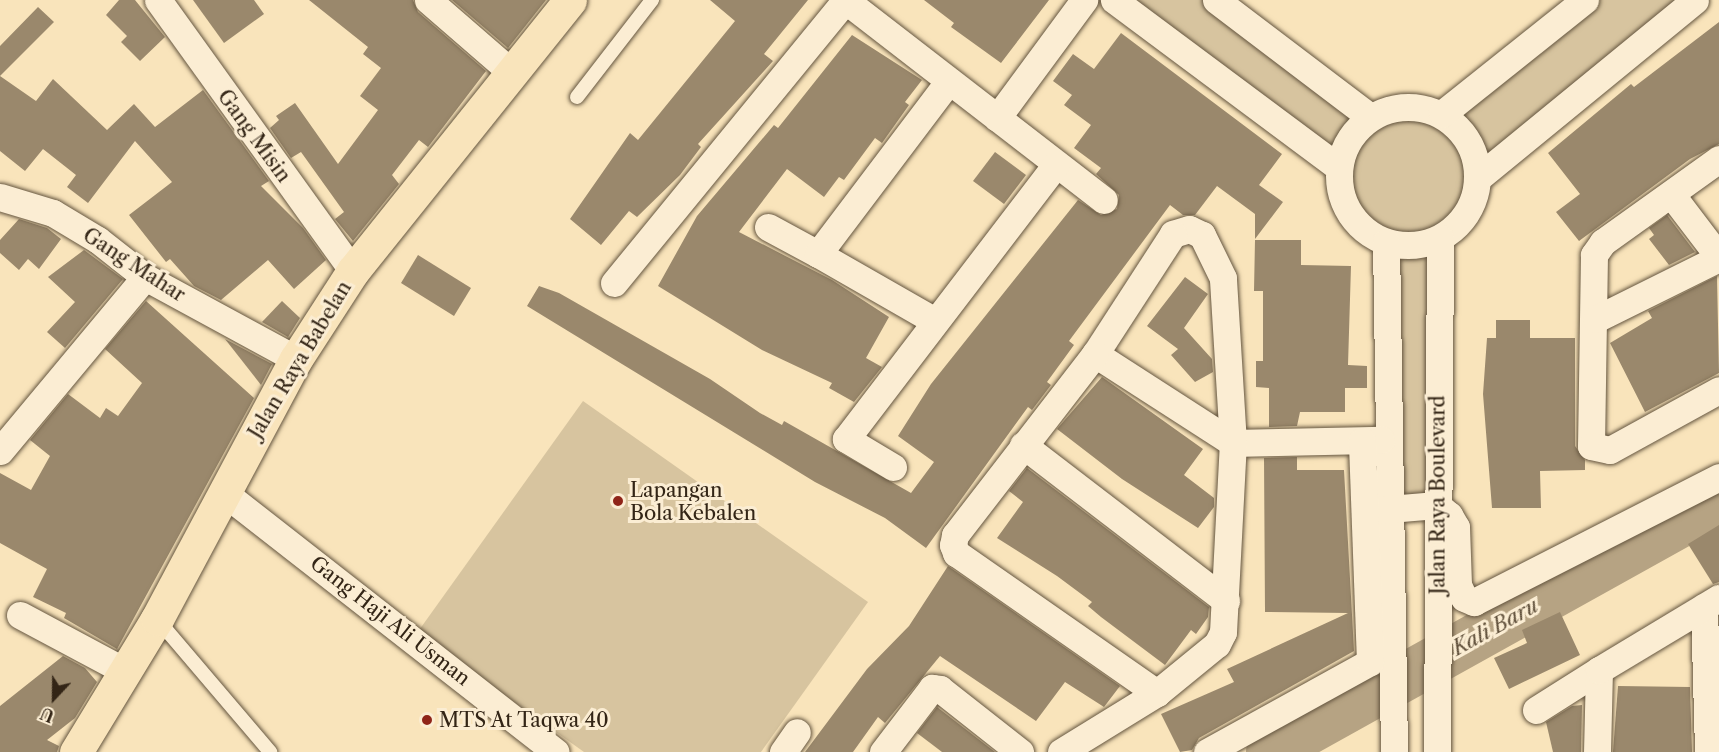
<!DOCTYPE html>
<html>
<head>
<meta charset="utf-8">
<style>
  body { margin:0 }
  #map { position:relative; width:1719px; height:752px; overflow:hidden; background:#f9e4bb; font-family:"Libre Caslon Text",serif }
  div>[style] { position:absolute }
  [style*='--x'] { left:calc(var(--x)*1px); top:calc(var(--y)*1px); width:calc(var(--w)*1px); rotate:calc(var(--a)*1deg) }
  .green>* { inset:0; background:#d7c49f }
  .river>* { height:48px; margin:-24px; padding:0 24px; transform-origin:24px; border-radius:24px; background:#b6a383 }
  .building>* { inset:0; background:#9a886c }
  .roads { filter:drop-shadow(0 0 2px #64553f) drop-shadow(0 0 2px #64553f) }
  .lane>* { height:14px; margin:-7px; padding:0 7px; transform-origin:7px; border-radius:7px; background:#fbedd3 }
  .street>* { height:27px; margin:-13.5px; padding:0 13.5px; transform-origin:13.5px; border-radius:13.5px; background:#fbedd3 }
  .street>.ring { margin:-13.5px; padding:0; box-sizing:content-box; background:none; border:27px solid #fbedd3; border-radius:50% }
  .primary>* { height:33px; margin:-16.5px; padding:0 16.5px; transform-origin:16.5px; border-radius:16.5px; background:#f9e4bb }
  .dots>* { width:16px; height:16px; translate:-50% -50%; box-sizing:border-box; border:3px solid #fbedd3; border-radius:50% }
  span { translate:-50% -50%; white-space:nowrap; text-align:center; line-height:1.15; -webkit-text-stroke:6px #fbedd3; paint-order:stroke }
  .street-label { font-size:20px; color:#332516 }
  .poi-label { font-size:20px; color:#332516 }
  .left { translate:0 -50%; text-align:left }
  .water-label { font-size:21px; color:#61513c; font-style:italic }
  .north { position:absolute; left:24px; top:668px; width:60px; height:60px; -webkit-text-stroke:4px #fbedd3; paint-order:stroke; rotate:202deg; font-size:16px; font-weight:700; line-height:24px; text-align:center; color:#332516 }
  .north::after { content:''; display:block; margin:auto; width:21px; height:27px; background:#332516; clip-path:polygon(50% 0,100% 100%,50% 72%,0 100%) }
</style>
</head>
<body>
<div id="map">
  <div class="green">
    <i style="clip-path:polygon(1114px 0,1216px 0,1370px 116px,1406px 105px,1442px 114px,1585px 0,1696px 0,1479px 177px,1468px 213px,1440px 238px,1437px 505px,1392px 508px,1386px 242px,1359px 225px,1341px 198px,1338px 167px)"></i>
    <i style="clip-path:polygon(583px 401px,868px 602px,761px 752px,584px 752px,417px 633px)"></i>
  </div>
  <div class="river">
    <i style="--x:1270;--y:752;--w:514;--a:-29.11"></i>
  </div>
  <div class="building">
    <i style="clip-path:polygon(119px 0,135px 0,165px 37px,140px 61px,121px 42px,127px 36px,106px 15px)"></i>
    <i style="clip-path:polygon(193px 0,254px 0,264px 14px,224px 43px)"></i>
    <i style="clip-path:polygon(309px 0,413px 0,418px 12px,486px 71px,428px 147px,419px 140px,392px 175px,399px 184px,353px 241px,335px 219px,344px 212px,301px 152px,291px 158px,270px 128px,279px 120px,276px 116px,295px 103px,338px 164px,378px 110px,360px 96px,381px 68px,363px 54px,368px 47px)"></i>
    <i style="clip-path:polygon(452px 0,546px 0,508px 48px)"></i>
    <i style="clip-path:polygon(710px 0,808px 0,764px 54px,773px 61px,698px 144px,701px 147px,680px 175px,637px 217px,629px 211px,601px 245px,570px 219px,630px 133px,638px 140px,735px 21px)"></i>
    <i style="clip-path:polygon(924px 0,1049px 0,1001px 63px,951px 27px,954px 23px)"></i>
    <i style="clip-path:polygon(38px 7px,54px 22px,0 76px,36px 101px,53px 79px,107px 130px,134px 104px,155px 127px,203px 90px,269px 181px,261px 186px,303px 228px,326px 260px,294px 289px,268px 260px,221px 300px,194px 286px,170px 259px,166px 262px,129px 215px,172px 182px,135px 141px,88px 203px,67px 187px,76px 175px,43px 149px,25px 171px,0 151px,0 46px)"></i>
    <i style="clip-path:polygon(1719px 22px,1719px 144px,1690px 159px,1579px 241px,1556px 212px,1580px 194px,1548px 153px,1631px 84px,1634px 87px)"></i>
    <i style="clip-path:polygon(1121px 33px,1282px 154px,1259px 185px,1283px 202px,1255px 239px,1255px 214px,1217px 186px,1195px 215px,1183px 215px,1170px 205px,1069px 341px,1074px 345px,1047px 382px,1051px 385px,1032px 410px,1028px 407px,926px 548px,885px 518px,815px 482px,527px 306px,539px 286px,559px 293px,710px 379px,760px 413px,782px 425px,784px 421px,911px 493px,934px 462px,898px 436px,931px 384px,1078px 200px,1101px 215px,1117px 209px,1119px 195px,1096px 174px,1101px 168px,1074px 148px,1091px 125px,1064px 105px,1072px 95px,1053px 81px,1073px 54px,1094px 69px)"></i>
    <i style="clip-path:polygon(852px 35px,922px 80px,905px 102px,909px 105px,882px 143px,875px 138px,844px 180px,839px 177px,824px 197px,787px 169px,739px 232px,832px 280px,889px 317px,866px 358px,882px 367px,854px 402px,829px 388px,832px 383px,762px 350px,658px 286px,697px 216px,774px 125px,778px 128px)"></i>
    <i style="clip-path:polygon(995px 152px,1026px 175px,1004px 204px,973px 181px)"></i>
    <i style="clip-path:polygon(1667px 215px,1695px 252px,1669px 265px,1649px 239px,1654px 235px,1649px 228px)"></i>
    <i style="clip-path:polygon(19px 219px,47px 228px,61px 239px,39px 269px,28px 259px,19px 270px,0 253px,0 240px)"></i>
    <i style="clip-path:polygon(1255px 240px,1301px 240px,1301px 265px,1351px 266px,1348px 365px,1367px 366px,1367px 388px,1345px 388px,1345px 412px,1300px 412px,1297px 426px,1269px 427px,1269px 388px,1256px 387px,1256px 361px,1263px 361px,1263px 291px,1254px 291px)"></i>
    <i style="clip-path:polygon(84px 250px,123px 279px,65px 348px,47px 332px,75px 302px,48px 277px)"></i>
    <i style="clip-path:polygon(418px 255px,471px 288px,454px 316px,401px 283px)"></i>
    <i style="clip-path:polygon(1717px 276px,1719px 373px,1645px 412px,1610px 343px,1652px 318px,1648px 311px)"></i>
    <i style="clip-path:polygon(1185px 277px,1208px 294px,1184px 328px,1212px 359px,1213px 372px,1195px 382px,1171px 355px,1178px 349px,1147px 326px)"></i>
    <i style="clip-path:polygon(146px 301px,254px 398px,117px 649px,64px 618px,66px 613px,33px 597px,47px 569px,0 543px,0 473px,31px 490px,50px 456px,30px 440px,68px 394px,100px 418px,106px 408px,118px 416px,142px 383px,105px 349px)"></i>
    <i style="clip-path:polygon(282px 301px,300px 318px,288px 337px,262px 322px)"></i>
    <i style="clip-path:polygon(1496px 320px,1530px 320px,1530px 338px,1575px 338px,1575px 446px,1585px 460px,1585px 470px,1540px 471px,1541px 508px,1492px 508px,1483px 394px,1487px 338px,1496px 338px)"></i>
    <i style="clip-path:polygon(225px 339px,272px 364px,261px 385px)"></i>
    <i style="clip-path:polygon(1102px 377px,1203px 449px,1184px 475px,1214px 498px,1214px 507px,1198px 528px,1122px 479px,1057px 429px)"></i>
    <i style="clip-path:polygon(1297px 457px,1297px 470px,1344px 470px,1354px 651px,1199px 738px,1192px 750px,1180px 752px,1161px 714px,1234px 682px,1227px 669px,1348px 613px,1265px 612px,1264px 458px)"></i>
    <i style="clip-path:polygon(1027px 468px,1209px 607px,1208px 617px,1196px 634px,1191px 630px,1165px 665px,1101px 617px,1088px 606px,1092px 602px,1057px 576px,997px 538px,1023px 502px,1009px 491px)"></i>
    <i style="clip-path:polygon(1719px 525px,1719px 582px,1713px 584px,1688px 544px)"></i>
    <i style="clip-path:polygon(948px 566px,1120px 686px,1104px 707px,1065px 682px,1036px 721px,940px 656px,885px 723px,878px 717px,853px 752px,805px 752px,867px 669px,909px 626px)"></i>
    <i style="clip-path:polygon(1560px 612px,1580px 655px,1509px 689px,1494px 658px,1527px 643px,1522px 630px)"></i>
    <i style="clip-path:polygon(63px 656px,85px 668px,97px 682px,75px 718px,47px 740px,59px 746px,57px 752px,0 752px,0 706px)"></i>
    <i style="clip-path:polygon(1618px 686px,1690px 687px,1692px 752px,1613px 752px)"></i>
    <i style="clip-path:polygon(1582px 705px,1581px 752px,1553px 752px,1546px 722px,1572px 706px)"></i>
    <i style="clip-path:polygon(937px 707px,995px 752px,942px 752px,917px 733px)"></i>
  </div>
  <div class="roads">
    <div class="lane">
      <i style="--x:577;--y:97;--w:123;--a:-52.3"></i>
      <i style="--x:157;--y:619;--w:175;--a:49.6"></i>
    </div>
    <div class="street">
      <i style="--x:158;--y:0;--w:334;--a:54.3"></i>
      <i style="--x:428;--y:0;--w:108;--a:40.9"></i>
      <i style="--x:845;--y:0;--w:327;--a:37.7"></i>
      <i style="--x:1114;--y:0;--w:279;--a:36.7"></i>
      <i style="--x:1216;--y:0;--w:192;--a:37.2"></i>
      <i class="ring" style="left:1339px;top:107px;width:111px;height:111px"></i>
      <i style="--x:1442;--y:114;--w:183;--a:-38.6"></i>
      <i style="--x:997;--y:118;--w:147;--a:-53.6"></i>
      <i style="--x:1719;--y:159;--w:143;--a:144.4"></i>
      <i style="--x:1603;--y:242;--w:16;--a:125"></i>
      <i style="--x:1594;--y:255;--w:191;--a:90.9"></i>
      <i style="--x:1591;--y:446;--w:19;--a:12"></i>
      <i style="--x:1610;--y:450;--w:124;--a:-28.8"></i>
      <i style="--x:1479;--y:177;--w:279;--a:-39.3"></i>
      <i style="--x:1671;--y:194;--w:79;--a:52.7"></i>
      <i style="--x:0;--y:197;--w:55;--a:16.8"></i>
      <i style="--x:53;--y:213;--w:52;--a:31"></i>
      <i style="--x:98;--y:240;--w:60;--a:38.2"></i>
      <i style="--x:145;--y:277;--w:172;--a:28.5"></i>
      <i style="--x:768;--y:227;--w:57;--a:28.4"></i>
      <i style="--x:1386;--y:242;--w:510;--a:89.1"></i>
      <i style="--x:614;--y:283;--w:366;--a:-50.7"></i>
      <i style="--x:1596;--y:319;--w:137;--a:-26.4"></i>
      <i style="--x:935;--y:321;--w:135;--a:-150.2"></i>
      <i style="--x:818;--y:254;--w:217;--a:-52.9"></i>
      <i style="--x:1095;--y:354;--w:164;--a:32.8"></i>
      <i style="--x:1233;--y:443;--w:148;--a:-1.2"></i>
      <i style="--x:1023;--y:445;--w:256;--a:37.5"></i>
      <i style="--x:0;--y:451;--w:226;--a:-50.2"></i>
      <i style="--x:893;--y:467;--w:55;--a:-149.2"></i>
      <i style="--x:846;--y:439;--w:346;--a:-52.6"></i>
      <i style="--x:223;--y:492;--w:422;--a:38"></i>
      <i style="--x:1365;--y:511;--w:72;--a:-4.8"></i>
      <i style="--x:1437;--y:505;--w:16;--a:40"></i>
      <i style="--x:1449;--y:515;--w:14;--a:60"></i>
      <i style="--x:1456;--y:527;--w:58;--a:88"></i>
      <i style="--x:1458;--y:585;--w:14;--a:65"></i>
      <i style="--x:1464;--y:598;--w:11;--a:22"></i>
      <i style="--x:1474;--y:602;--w:275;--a:-27"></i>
      <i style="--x:1704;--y:607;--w:145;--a:88.4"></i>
      <i style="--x:20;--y:615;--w:119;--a:28.1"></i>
      <i style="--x:1536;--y:710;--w:75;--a:-32.4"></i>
      <i style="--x:783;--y:752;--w:24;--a:-55"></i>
      <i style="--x:883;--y:752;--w:81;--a:-52.6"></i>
      <i style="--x:932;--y:688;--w:8;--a:7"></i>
      <i style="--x:940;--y:689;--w:102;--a:38.2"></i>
      <i style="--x:1061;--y:752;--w:113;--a:-31.6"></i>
      <i style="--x:1157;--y:693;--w:77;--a:-39.2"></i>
      <i style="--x:1217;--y:644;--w:13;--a:-63"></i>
      <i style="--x:1223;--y:632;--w:189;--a:-87"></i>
      <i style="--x:1233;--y:443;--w:165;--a:-93.5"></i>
      <i style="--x:1223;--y:278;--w:48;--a:-116"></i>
      <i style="--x:1202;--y:235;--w:14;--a:-155"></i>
      <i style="--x:1189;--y:229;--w:17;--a:163"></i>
      <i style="--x:1173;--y:234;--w:143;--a:123"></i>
      <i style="--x:1095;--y:354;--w:229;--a:127.7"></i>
      <i style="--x:955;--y:535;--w:10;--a:101"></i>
      <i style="--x:953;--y:545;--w:9;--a:69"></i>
      <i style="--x:956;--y:553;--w:245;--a:34.9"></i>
      <i style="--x:1207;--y:752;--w:186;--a:-28.9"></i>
      <i style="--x:1370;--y:662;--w:221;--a:-92.1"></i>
      <i style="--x:1437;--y:752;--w:514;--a:-89.67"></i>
      <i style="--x:1597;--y:752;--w:82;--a:-88.6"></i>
      <i style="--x:1599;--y:670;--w:140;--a:-31"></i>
    </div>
    <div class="primary">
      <i style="--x:76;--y:752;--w:156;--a:-58.7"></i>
      <i style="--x:157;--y:619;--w:295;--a:-61.9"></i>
      <i style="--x:296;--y:359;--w:105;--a:-57.1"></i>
      <i style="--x:353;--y:271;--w:347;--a:-51.3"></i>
    </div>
  </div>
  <div class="dots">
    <i style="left:618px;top:501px;background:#8f2418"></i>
    <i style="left:427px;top:720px;background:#8f2418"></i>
  </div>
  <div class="street-label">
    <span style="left:254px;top:136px;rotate:54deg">Gang Misin</span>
    <span style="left:134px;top:265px;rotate:33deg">Gang Mahar</span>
    <span style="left:300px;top:360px;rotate:-59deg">Jalan Raya Babelan</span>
    <span style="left:1438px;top:495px;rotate:-90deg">Jalan Raya Boulevard</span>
    <span style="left:390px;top:621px;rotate:38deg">Gang Haji Ali Usman</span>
  </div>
  <div class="poi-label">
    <span class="left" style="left:630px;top:502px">Lapangan<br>Bola Kebalen</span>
    <span class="left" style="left:439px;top:720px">MTS At Taqwa 40</span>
  </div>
  <div class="water-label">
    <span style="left:1495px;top:627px;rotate:-29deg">Kali Baru</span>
  </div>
  <div class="north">U</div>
</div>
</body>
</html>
